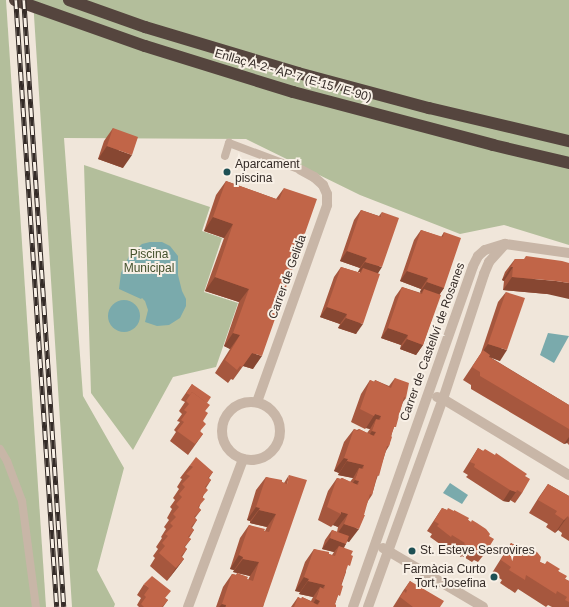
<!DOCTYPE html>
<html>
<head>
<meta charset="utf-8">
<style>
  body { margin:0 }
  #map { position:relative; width:569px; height:607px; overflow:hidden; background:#f0e6da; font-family:Helvetica,sans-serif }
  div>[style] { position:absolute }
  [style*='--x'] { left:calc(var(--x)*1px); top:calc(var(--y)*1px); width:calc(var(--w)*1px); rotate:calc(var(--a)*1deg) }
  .green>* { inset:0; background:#b3be9b }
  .water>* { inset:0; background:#7aaaac }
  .round { border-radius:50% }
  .service>* { height:8px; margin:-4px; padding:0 4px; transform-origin:4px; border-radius:4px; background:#c8b6a7 }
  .minor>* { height:10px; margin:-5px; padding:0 5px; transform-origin:5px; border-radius:5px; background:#c8b6a7 }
  .minor>.ring { margin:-5px; padding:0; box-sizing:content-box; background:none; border:10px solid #c8b6a7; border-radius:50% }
  .motorway>* { height:12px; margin:-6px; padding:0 6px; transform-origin:6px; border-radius:6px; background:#55453e }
  .rail>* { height:4.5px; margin-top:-2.25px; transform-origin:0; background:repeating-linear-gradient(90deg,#f8f0e6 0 9px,#342b27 0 18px); box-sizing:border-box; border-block:1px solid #342b27 }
  .wall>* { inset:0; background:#a6573e }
  .shaded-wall>* { inset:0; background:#874732 }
  .building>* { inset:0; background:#c16548 }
  .dots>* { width:11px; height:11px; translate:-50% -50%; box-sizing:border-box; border:2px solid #f8f0e6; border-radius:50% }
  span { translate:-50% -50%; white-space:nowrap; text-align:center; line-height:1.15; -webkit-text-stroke:4px #f8f0e6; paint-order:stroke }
  .street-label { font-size:12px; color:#342b27 }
  .poi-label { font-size:12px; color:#342b27 }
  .left { translate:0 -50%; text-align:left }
  .right { translate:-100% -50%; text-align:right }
  .park-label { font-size:12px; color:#44512c }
</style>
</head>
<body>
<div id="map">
  <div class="green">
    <i style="clip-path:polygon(0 0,6px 0,46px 607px,0 607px)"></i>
    <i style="clip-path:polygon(33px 0,569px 0,569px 245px,504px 225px,460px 234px,360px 195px,246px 139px,64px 138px,83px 396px,124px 468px,97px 570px,115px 604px,114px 607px,72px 607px)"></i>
    <i style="clip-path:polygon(84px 165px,210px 207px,202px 231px,222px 238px,204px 292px,238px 303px,216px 367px,173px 377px,133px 450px,91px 393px)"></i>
  </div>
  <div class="water">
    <i style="clip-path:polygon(150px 242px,162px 242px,170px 246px,178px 256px,178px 275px,182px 291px,186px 299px,186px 306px,180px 318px,169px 325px,157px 326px,145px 322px,148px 310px,145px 301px,142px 298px,141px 299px,119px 289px,121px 273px,129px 256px,142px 244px)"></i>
    <i class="round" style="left:108px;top:300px;width:32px;height:32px"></i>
    <i style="clip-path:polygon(548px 333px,569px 336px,554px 363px,540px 355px)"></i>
    <i style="clip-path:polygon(450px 483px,468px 495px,462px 504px,443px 493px)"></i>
  </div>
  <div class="service">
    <i style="--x:225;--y:156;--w:14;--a:-73"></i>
    <i style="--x:229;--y:143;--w:77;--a:20.6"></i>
    <i style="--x:0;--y:449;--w:14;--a:60"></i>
    <i style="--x:7;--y:461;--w:43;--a:69.4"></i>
    <i style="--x:22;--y:501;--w:107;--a:82.5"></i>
  </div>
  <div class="minor">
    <i style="--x:437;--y:397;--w:6;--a:18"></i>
    <i style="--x:443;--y:399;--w:147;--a:31.1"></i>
    <i class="ring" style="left:222px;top:402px;width:48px;height:48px"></i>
    <i style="--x:257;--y:402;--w:209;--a:-70.4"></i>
    <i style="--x:327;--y:205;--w:11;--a:-90"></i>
    <i style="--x:327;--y:194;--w:10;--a:-114"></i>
    <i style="--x:323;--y:185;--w:12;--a:-138"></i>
    <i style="--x:314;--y:177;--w:15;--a:-152"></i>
    <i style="--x:383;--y:548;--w:116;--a:30.5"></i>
    <i style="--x:188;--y:607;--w:158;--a:-69.6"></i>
    <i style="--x:353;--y:607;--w:361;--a:-70.6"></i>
    <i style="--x:473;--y:266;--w:11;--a:-63"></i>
    <i style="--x:478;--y:256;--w:9;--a:-41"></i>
    <i style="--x:485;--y:250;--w:21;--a:-17"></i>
    <i style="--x:505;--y:244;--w:65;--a:8"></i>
    <i style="--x:368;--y:607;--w:221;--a:-70.2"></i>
    <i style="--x:443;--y:399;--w:132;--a:-71.8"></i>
    <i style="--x:484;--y:274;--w:13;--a:-67"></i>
    <i style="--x:489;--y:262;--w:24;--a:-48"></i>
  </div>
  <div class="motorway">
    <i style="--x:15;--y:0;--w:138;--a:19.5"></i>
    <i style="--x:145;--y:46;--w:155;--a:17.3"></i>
    <i style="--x:293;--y:92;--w:207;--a:14.8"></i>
    <i style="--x:493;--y:145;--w:78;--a:13.3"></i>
    <i style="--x:69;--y:0;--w:81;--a:19.6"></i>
    <i style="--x:145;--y:27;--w:160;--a:16.7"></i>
    <i style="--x:298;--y:73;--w:136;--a:15"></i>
    <i style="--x:429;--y:108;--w:144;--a:13.3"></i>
  </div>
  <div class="rail">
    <i style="--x:16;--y:0;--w:608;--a:86.14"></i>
    <i style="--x:24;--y:0;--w:608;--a:86.23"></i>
  </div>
  <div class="wall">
    <i style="clip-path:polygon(113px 128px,123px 168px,98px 159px,104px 141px)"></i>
    <i style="clip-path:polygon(226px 181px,276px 199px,284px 188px,253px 369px,243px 366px,233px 380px,231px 379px,228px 383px,215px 373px,230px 349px,224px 346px,239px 302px,205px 291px,224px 238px,204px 231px,216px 195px)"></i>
    <i style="clip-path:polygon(361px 210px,379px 216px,382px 212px,378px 274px,356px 334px,338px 328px,340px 324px,320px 317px,334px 277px,341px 267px,360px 273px,360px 272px,358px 272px,360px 268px,340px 261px,354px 220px)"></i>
    <i style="clip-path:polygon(421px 230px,441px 237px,444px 232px,444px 288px,440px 294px,423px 345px,416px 355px,400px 349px,401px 345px,381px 338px,395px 297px,402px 287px,421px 293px,420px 292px,421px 289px,400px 281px,414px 240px)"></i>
    <i style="clip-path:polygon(515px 259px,547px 294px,503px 290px,504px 281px,502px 280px,505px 272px)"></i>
    <i style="clip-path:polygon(506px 292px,500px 361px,490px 357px,569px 405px,569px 445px,567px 443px,564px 444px,471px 389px,471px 385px,463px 380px,481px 353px,498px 302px)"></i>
    <i style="clip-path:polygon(395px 378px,406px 398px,403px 402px,392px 433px,389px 446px,386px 451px,376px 481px,372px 495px,368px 501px,349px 542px,347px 541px,344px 548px,346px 572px,335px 604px,336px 607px,291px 607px,298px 597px,301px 599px,302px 597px,311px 601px,313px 597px,299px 594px,300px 592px,295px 591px,305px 562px,314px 549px,332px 555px,334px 552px,322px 549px,325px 540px,332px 530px,337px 532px,338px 527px,333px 525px,331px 527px,318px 520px,328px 491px,337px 478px,340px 479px,342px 478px,350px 482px,353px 478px,338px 475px,339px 473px,334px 471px,344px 442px,354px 429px,357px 430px,359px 429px,367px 433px,370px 429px,366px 428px,365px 429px,351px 422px,361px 394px,370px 380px,374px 382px,375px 380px,389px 386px)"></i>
    <i style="clip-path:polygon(192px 384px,207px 403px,200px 432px,203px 434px,188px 455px,170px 441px,176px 432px,174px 430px,180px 422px,177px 421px,182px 414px,179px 411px,185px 402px,181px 400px)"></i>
    <i style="clip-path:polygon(478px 448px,525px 476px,522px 493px,515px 503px,510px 500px,509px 502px,503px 501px,466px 477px,468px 475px,463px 472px)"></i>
    <i style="clip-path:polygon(190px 465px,213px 472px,209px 478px,211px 480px,206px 488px,199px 508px,201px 510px,195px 518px,197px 520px,192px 528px,194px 530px,189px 538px,191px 539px,185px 547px,187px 549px,182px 557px,184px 559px,174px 572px,167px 581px,150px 566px,155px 558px,153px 556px,158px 549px,156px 547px,162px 538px,161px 537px,166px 529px,164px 527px,169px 520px,167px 518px,172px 509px,170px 507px,175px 500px,173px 498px,179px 489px,177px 487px,182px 479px,180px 478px)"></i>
    <i style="clip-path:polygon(289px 475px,263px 607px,216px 607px,223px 587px,232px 574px,236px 575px,237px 573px,248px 580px,250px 576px,233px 572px,234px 570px,230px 569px,240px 538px,249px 525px,265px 531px,267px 527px,250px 523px,250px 521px,247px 520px,256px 490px,266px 477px,284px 483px)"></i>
    <i style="clip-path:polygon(548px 484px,569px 496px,569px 541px,561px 536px,562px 533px,558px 530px,555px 533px,546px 527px,548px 524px,529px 513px,539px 497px)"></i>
    <i style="clip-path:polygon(442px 508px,447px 510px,468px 520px,489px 536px,486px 552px,478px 562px,474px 560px,472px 562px,462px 556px,461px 557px,457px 554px,458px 553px,445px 546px,444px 547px,430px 537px,432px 534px,427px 531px)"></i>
    <i style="clip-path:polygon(511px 543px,540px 562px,558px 571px,565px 579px,569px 581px,569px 607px,552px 607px,548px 605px,546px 607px,518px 589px,515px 593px,500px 583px,502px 580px,492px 573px,502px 557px)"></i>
    <i style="clip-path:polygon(410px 581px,440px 607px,393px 607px,403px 591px)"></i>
    <i style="clip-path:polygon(144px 584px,168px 600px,163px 607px,139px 607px,137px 605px,141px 598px,137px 595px)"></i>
  </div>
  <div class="shaded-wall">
    <i style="clip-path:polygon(107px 146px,132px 155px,123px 168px,98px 159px)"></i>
    <i style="clip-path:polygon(213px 217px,233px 224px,224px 238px,204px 231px)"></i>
    <i style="clip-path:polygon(347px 251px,367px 258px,360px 268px,340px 261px)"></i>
    <i style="clip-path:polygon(365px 262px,382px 267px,375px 278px,363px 268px,360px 272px,358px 272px)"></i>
    <i style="clip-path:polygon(511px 267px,513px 267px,504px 281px,502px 280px)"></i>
    <i style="clip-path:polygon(407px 271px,428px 278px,421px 289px,400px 281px)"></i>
    <i style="clip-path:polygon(215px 277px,249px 289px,239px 302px,205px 291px)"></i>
    <i style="clip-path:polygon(512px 277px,556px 281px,569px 283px,569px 299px,547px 294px,503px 290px)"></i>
    <i style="clip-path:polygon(427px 282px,444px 288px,437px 298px,424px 289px,421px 293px,420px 292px)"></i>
    <i style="clip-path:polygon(327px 307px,347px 314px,340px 324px,320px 317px)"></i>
    <i style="clip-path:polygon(346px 318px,363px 324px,356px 334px,338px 328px)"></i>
    <i style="clip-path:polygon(388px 328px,408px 335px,401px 345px,381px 338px)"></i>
    <i style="clip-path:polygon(233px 333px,240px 335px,230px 349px,224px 346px)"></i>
    <i style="clip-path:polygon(407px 339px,423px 345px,416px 355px,400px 349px)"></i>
    <i style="clip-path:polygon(488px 344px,507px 350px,500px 361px,481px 354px)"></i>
    <i style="clip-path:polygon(252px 353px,262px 356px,253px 369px,243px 366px,233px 380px)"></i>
    <i style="clip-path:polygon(375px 414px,381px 416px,373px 428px,376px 419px,370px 429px,366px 428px)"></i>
    <i style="clip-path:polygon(372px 431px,376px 432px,366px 445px,363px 444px)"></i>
    <i style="clip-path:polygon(569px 437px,569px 441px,567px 443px,564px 444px)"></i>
    <i style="clip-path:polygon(344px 458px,348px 459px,339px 473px,334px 471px)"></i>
    <i style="clip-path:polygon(347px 461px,364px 465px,356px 477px,359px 468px,353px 478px,338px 475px)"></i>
    <i style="clip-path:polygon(355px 480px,359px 481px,350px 494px,346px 493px)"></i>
    <i style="clip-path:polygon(510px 490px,516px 492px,509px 502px,503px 501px)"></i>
    <i style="clip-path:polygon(256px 507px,260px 508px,250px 521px,247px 520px)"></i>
    <i style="clip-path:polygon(259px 510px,276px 514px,267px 527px,250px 523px)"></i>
    <i style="clip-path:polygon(341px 512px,348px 514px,338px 527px,333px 525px,341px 514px)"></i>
    <i style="clip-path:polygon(568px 516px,558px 530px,555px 533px,564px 520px)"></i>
    <i style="clip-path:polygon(344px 524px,359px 529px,349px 542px,335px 537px)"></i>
    <i style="clip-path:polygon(330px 538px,346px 544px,339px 554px,339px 546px,334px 552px,322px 549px)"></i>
    <i style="clip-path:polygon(239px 555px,243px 557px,234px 570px,230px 569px)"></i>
    <i style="clip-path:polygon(184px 559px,174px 572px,167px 581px,176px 568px)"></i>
    <i style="clip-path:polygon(243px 559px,259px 562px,250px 576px,233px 572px)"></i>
    <i style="clip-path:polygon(304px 577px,309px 579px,300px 592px,295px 591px)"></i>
    <i style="clip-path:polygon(308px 581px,325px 585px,317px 596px,320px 587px,313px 597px,299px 594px)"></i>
    <i style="clip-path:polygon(316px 599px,320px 601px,315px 607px,311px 607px)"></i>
    <i style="clip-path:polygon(222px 604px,226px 605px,225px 607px,219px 607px)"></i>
  </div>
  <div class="building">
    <i style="clip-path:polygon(113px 128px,138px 137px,132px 155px,107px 146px)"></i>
    <i style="clip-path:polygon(226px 181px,279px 200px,284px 188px,317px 199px,262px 356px,252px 353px,242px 367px,240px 366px,237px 370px,225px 360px,240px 335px,233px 333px,249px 289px,215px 277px,233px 224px,213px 217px)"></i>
    <i style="clip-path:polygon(361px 210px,381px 217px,382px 212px,399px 218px,382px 267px,365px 262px,367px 258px,347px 251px)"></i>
    <i style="clip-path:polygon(421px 230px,443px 237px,444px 232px,461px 238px,444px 288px,427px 282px,428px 278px,407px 271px)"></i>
    <i style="clip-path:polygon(526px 256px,562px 261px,569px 263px,569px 283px,556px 281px,512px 277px,513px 267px,511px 267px,515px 259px,524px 259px)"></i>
    <i style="clip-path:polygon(341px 267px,361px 273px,363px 268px,380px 274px,363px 324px,346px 318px,347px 314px,327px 307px)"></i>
    <i style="clip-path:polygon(402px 287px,422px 294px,424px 289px,441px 295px,423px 345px,407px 339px,408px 335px,388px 328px)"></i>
    <i style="clip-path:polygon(506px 292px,525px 298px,507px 350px,488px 344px)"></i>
    <i style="clip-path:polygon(483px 350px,490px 355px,489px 357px,569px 405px,569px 429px,480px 376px,480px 372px,472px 367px)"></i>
    <i style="clip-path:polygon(395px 378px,409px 383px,406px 398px,404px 397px,396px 427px,394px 427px,391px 436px,392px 437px,389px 446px,387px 446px,379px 476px,377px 475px,372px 495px,370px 494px,364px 515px,365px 515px,359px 529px,344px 524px,348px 514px,341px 512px,341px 514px,327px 507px,337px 478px,341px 479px,342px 478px,358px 485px,359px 481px,355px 480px,359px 468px,363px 469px,364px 465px,347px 461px,348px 459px,344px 458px,354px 429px,358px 431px,359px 429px,374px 436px,376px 432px,372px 431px,376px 419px,380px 420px,381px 416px,375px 414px,374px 416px,360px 409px,370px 380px,375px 382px,375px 380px,391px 388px)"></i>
    <i style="clip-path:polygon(192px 384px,211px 397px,207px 403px,192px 392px,190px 395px,186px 393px)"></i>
    <i style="clip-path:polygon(192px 392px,210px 405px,205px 411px,208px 413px,203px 421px,206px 424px,200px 431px,203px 434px,195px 444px,177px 431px,184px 422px,181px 420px,187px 412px,184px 410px,189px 404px,186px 401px)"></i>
    <i style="clip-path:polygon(478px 448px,483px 451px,485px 449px,495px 455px,496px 453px,527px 474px,525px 476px,530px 479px,522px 493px,517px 490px,516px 492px,510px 490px,474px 467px,475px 464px,470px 462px)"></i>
    <i style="clip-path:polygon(196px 457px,213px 472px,208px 478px,211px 480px,205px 487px,208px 490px,202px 497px,205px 499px,198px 507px,201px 510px,194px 517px,197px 520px,191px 527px,194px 530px,188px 537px,191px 539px,184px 547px,187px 549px,181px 556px,184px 559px,176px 568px,159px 553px,165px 546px,162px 543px,168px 536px,165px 534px,173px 526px,170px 523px,176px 517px,173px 514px,179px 507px,176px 504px,182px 497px,179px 494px,185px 487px,182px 484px,190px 476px,186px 474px,193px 467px,190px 465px)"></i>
    <i style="clip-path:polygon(289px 475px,307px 480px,263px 607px,226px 607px,226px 605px,222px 604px,232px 574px,237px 575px,237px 573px,248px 577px,247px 579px,253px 581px,259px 562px,243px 559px,243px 557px,239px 555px,249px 525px,265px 529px,264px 531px,269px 532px,276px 514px,259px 510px,260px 508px,256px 507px,266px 477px,282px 480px,282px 482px,287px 484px)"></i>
    <i style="clip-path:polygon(548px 484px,569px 496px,569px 518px,568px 516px,564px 520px,555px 514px,557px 511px,538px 500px)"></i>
    <i style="clip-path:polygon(442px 508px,447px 510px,448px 508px,454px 511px,454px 510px,469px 518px,468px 520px,471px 522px,472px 520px,477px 523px,486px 529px,490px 534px,489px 536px,494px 539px,486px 552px,481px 550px,479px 552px,469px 546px,468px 547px,464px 544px,465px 543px,452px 535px,451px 537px,437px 526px,439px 524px,434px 521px)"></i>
    <i style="clip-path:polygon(332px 530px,349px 536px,346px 544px,330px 538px)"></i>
    <i style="clip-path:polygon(511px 543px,522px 549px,524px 546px,537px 552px,541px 557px,540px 562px,545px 564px,547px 561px,560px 569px,558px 571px,567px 576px,565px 579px,569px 581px,569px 602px,565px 600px,567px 597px,557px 591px,556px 594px,526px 575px,525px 580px,509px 570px,511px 567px,501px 560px)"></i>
    <i style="clip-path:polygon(339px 546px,353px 551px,351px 555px,353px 556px,350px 566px,348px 565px,341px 585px,343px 586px,340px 596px,338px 595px,335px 604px,336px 605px,336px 607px,294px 607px,298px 597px,302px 599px,302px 597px,318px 605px,320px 601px,316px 599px,320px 587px,324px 589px,325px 585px,308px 581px,309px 579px,304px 577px,314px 549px,329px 552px,329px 554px,335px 556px)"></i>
    <i style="clip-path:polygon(152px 576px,171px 591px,165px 598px,168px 600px,162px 607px,144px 607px,141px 604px,146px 597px,144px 595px,149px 588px,144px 584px)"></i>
    <i style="clip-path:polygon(410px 581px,444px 601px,440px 607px,413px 607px,400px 597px,404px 591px,406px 593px,407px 590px,405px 589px)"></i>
  </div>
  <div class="dots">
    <i style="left:227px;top:172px;background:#1e5054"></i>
    <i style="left:412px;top:551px;background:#1e5054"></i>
    <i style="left:494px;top:577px;background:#1e5054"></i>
  </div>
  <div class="street-label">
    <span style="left:293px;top:76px;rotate:16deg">Enllaç A-2 - AP-7 (E-15 / E-90)</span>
    <span style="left:288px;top:277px;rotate:-70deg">Carrer de Gelida</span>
    <span style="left:433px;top:342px;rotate:-70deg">Carrer de Castellví de Rosanes</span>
  </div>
  <div class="poi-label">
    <span class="left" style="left:235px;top:172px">Aparcament<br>piscina</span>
    <span class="left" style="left:420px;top:551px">St. Esteve Sesrovires</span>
    <span class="right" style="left:486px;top:577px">Farmàcia Curto<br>Tort, Josefina</span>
  </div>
  <div class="park-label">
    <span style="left:149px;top:262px">Piscina<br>Municipal</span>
  </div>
</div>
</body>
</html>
